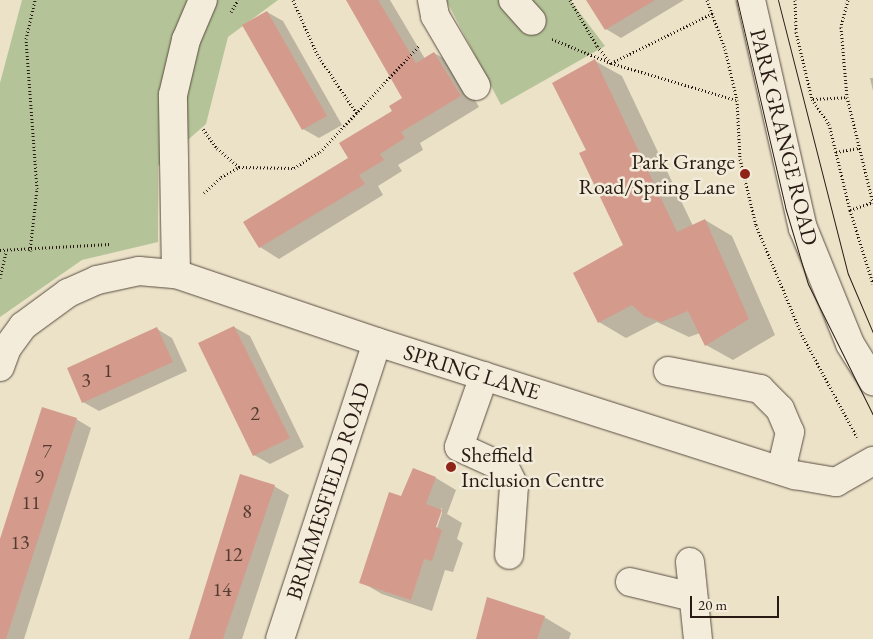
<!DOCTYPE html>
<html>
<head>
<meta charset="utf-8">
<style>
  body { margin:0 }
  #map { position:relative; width:873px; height:639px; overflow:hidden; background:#ece2c8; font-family:"EB Garamond",serif }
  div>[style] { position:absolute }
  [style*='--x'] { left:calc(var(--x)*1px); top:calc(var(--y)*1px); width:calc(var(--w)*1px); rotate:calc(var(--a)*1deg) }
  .green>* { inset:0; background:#b5c498 }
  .shadow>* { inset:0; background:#0003 }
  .building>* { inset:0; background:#d49b8c }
  .path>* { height:3px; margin-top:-1.5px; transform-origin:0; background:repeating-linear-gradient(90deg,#291b14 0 1px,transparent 0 3.5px) }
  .roads { filter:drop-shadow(0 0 1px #5a4d41) drop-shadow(0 0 1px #5a4d41) }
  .minor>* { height:28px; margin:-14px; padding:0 14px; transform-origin:14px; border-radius:14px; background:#f3ecdb }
  .tram>* { height:1px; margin:-0.5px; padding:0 0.5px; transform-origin:0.5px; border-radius:0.5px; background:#291b14 }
  .dots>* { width:14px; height:14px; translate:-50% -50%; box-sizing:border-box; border:2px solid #f3ecdb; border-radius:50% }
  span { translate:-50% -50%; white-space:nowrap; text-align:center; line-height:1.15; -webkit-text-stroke:5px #f3ecdb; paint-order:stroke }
  .number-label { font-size:20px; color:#543b32 }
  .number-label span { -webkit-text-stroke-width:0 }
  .street-label { font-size:22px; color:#291b14 }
  .poi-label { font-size:22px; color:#291b14 }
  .right { translate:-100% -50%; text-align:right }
  .left { translate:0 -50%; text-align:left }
  .scale { position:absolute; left:690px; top:596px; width:89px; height:22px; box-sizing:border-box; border:2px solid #291b14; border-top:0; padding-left:6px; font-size:15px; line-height:18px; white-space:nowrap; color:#291b14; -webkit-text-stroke:4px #f3ecdb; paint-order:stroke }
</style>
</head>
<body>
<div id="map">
  <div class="green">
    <i style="clip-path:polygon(22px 0,278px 0,228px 37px,206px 124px,158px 166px,158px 242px,82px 260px,0 317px,0 83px)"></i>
    <i style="clip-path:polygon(446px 0,570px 0,605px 46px,501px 105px)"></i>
  </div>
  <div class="shadow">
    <i style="clip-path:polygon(347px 0,390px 0,425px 59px,434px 53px,454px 64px,479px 107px,420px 143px,423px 150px,398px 165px,402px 171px,378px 186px,383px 195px,279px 259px,260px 247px,350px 159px,404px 98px)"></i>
    <i style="clip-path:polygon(601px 0,684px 0,621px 38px,606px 29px)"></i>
    <i style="clip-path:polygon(267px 12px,283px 21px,342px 125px,319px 138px,303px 129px)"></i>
    <i style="clip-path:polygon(595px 61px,622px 76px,693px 226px,705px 220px,732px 236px,775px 335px,733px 360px,706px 345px,700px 333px,689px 337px,657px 322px,626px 338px,599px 322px,625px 245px,587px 151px)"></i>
    <i style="clip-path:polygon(870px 78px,873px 78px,873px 91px)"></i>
    <i style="clip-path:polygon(234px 327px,250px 336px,304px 447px,270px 464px,254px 455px)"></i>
    <i style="clip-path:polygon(157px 329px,172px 338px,187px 371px,99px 411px,83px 402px)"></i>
    <i style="clip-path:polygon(76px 419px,91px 428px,24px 639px,0 639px,0 551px)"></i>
    <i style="clip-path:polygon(evenodd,436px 478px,456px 490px,447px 514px,462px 523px,457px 539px,463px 543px,453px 572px,445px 570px,432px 611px,382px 594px,361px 582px,402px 498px,436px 478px,442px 507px,442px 513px,435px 534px,433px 533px,442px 507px)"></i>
    <i style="clip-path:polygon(274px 486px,289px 495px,242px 639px,190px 639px)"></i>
    <i style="clip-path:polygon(544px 617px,571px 633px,569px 639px,478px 639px)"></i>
  </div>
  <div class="building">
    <i style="clip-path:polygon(346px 0,378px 0,416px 63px,434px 52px,461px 96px,401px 132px,405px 138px,380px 154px,384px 160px,359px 175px,365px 184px,259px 248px,243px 222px,348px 158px,339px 143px,392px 111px,389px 106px,402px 98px)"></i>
    <i style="clip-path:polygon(586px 0,655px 0,605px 30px)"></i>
    <i style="clip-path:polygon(267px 11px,327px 116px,302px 130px,242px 25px)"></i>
    <i style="clip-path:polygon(595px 59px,677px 232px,705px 219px,749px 319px,705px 346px,688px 311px,661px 322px,644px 316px,632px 305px,598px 323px,573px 273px,623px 245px,579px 153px,586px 150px,552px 83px)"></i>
    <i style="clip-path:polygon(234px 326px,290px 438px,253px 456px,198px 343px)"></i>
    <i style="clip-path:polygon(157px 327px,173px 362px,82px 403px,67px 368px)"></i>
    <i style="clip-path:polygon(42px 407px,77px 418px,6px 639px,0 639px,0 539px)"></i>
    <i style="clip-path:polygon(413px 468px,436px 477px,426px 504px,442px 510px,436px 527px,442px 530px,432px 561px,424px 559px,411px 600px,359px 583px,389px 492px,401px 496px)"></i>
    <i style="clip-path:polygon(240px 474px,275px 485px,223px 639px,189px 639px)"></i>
    <i style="clip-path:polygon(487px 597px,545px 616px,537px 639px,476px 639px)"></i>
  </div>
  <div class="path">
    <i style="--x:293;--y:0;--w:59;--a:66"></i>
    <i style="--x:317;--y:54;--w:73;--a:56.1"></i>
    <i style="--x:570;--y:0;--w:53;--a:59.6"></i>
    <i style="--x:597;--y:46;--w:22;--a:51"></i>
    <i style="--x:611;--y:63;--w:114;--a:-26.1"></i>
    <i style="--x:707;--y:0;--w:52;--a:69.8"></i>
    <i style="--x:725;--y:49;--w:52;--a:76.8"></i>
    <i style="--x:737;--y:100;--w:59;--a:87.1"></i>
    <i style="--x:740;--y:159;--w:68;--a:76.4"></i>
    <i style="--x:756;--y:225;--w:119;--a:67.3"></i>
    <i style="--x:802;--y:335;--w:116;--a:61.7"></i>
    <i style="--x:795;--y:0;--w:32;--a:88"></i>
    <i style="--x:796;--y:32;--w:69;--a:76.6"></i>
    <i style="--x:812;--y:99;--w:30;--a:56"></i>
    <i style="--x:829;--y:124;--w:89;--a:76.3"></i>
    <i style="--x:850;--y:210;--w:77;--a:72.7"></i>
    <i style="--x:848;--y:0;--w:28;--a:105"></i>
    <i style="--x:841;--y:27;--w:70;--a:85.1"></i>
    <i style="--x:847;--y:97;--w:109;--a:76.2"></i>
    <i style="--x:231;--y:12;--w:14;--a:-60"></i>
    <i style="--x:552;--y:39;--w:64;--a:22.1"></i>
    <i style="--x:611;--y:63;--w:130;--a:16.5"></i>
    <i style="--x:813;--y:99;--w:34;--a:-3"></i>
    <i style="--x:203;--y:129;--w:24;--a:54"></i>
    <i style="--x:217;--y:148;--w:29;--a:41"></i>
    <i style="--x:239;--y:167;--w:55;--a:1"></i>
    <i style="--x:294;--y:168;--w:31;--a:-32"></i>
    <i style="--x:320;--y:152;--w:145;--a:-47"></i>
    <i style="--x:836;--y:152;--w:23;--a:-10"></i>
    <i style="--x:204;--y:193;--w:23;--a:-43"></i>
    <i style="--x:221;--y:177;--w:21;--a:-29"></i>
    <i style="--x:850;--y:210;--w:24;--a:-19"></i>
    <i style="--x:0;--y:250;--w:110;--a:-3.1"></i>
    <i style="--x:30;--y:251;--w:62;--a:-83.6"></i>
    <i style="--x:37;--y:189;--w:150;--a:-94.2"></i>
    <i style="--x:26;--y:39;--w:40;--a:-77"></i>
    <i style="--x:0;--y:278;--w:28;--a:-77"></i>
  </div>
  <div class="roads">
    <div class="minor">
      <i style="--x:432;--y:0;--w:16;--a:79"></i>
      <i style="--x:435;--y:16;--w:81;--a:59.6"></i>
      <i style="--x:513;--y:0;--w:28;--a:48"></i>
      <i style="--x:751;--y:0;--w:234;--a:77.2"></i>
      <i style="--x:803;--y:228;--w:125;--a:67.9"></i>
      <i style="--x:850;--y:344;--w:44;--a:58.1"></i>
      <i style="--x:176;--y:274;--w:179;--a:-91"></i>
      <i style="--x:173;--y:95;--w:57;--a:-76.7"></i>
      <i style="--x:186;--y:40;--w:43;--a:-67"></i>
      <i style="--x:0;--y:367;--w:20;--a:-70"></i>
      <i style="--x:7;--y:348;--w:27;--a:-54"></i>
      <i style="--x:23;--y:326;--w:56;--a:-36.3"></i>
      <i style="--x:68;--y:293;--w:32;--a:-24"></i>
      <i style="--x:97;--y:280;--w:43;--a:-12.1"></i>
      <i style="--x:139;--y:271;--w:37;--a:5"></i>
      <i style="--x:176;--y:274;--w:212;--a:18.7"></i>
      <i style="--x:377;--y:342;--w:439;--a:17.7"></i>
      <i style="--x:795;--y:475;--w:42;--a:9.7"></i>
      <i style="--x:836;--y:482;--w:43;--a:-29.6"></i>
      <i style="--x:668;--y:371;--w:94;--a:11.1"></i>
      <i style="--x:760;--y:389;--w:28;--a:45"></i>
      <i style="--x:780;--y:409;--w:25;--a:67"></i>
      <i style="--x:790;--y:432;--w:39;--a:103"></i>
      <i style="--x:484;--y:376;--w:75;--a:109.4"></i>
      <i style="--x:459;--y:447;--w:51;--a:24.5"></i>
      <i style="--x:505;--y:468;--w:20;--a:63"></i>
      <i style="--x:514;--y:486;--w:69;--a:94.1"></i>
      <i style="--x:690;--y:562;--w:77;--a:84.1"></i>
      <i style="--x:630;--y:582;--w:65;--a:13.4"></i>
      <i style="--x:280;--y:639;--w:312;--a:-71.9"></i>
    </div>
  </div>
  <div class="tram">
    <i style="--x:737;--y:0;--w:212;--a:76.9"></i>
    <i style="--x:785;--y:207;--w:80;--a:73.4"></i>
    <i style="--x:808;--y:284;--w:146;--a:63.6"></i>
    <i style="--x:778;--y:0;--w:283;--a:75.7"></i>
    <i style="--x:848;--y:274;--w:64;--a:67"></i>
  </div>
  <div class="dots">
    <i style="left:745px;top:174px;background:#8f2418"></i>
    <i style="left:451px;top:467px;background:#8f2418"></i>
  </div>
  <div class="number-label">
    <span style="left:108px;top:370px">1</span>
    <span style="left:86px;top:380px">3</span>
    <span style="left:255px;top:413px">2</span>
    <span style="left:47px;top:451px">7</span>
    <span style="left:39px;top:476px">9</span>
    <span style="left:31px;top:502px">11</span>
    <span style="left:247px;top:511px">8</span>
    <span style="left:20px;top:542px">13</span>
    <span style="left:233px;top:554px">12</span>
    <span style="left:222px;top:589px">14</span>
  </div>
  <div class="street-label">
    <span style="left:784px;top:137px;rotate:76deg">PARK GRANGE ROAD</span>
    <span style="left:472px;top:372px;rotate:17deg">SPRING LANE</span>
    <span style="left:328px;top:491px;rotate:-72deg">BRIMMESFIELD ROAD</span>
  </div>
  <div class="poi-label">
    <span class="right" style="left:735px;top:174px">Park Grange<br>Road/Spring Lane</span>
    <span class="left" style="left:461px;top:467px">Sheffield<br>Inclusion Centre</span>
  </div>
  <div class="scale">20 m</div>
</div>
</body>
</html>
